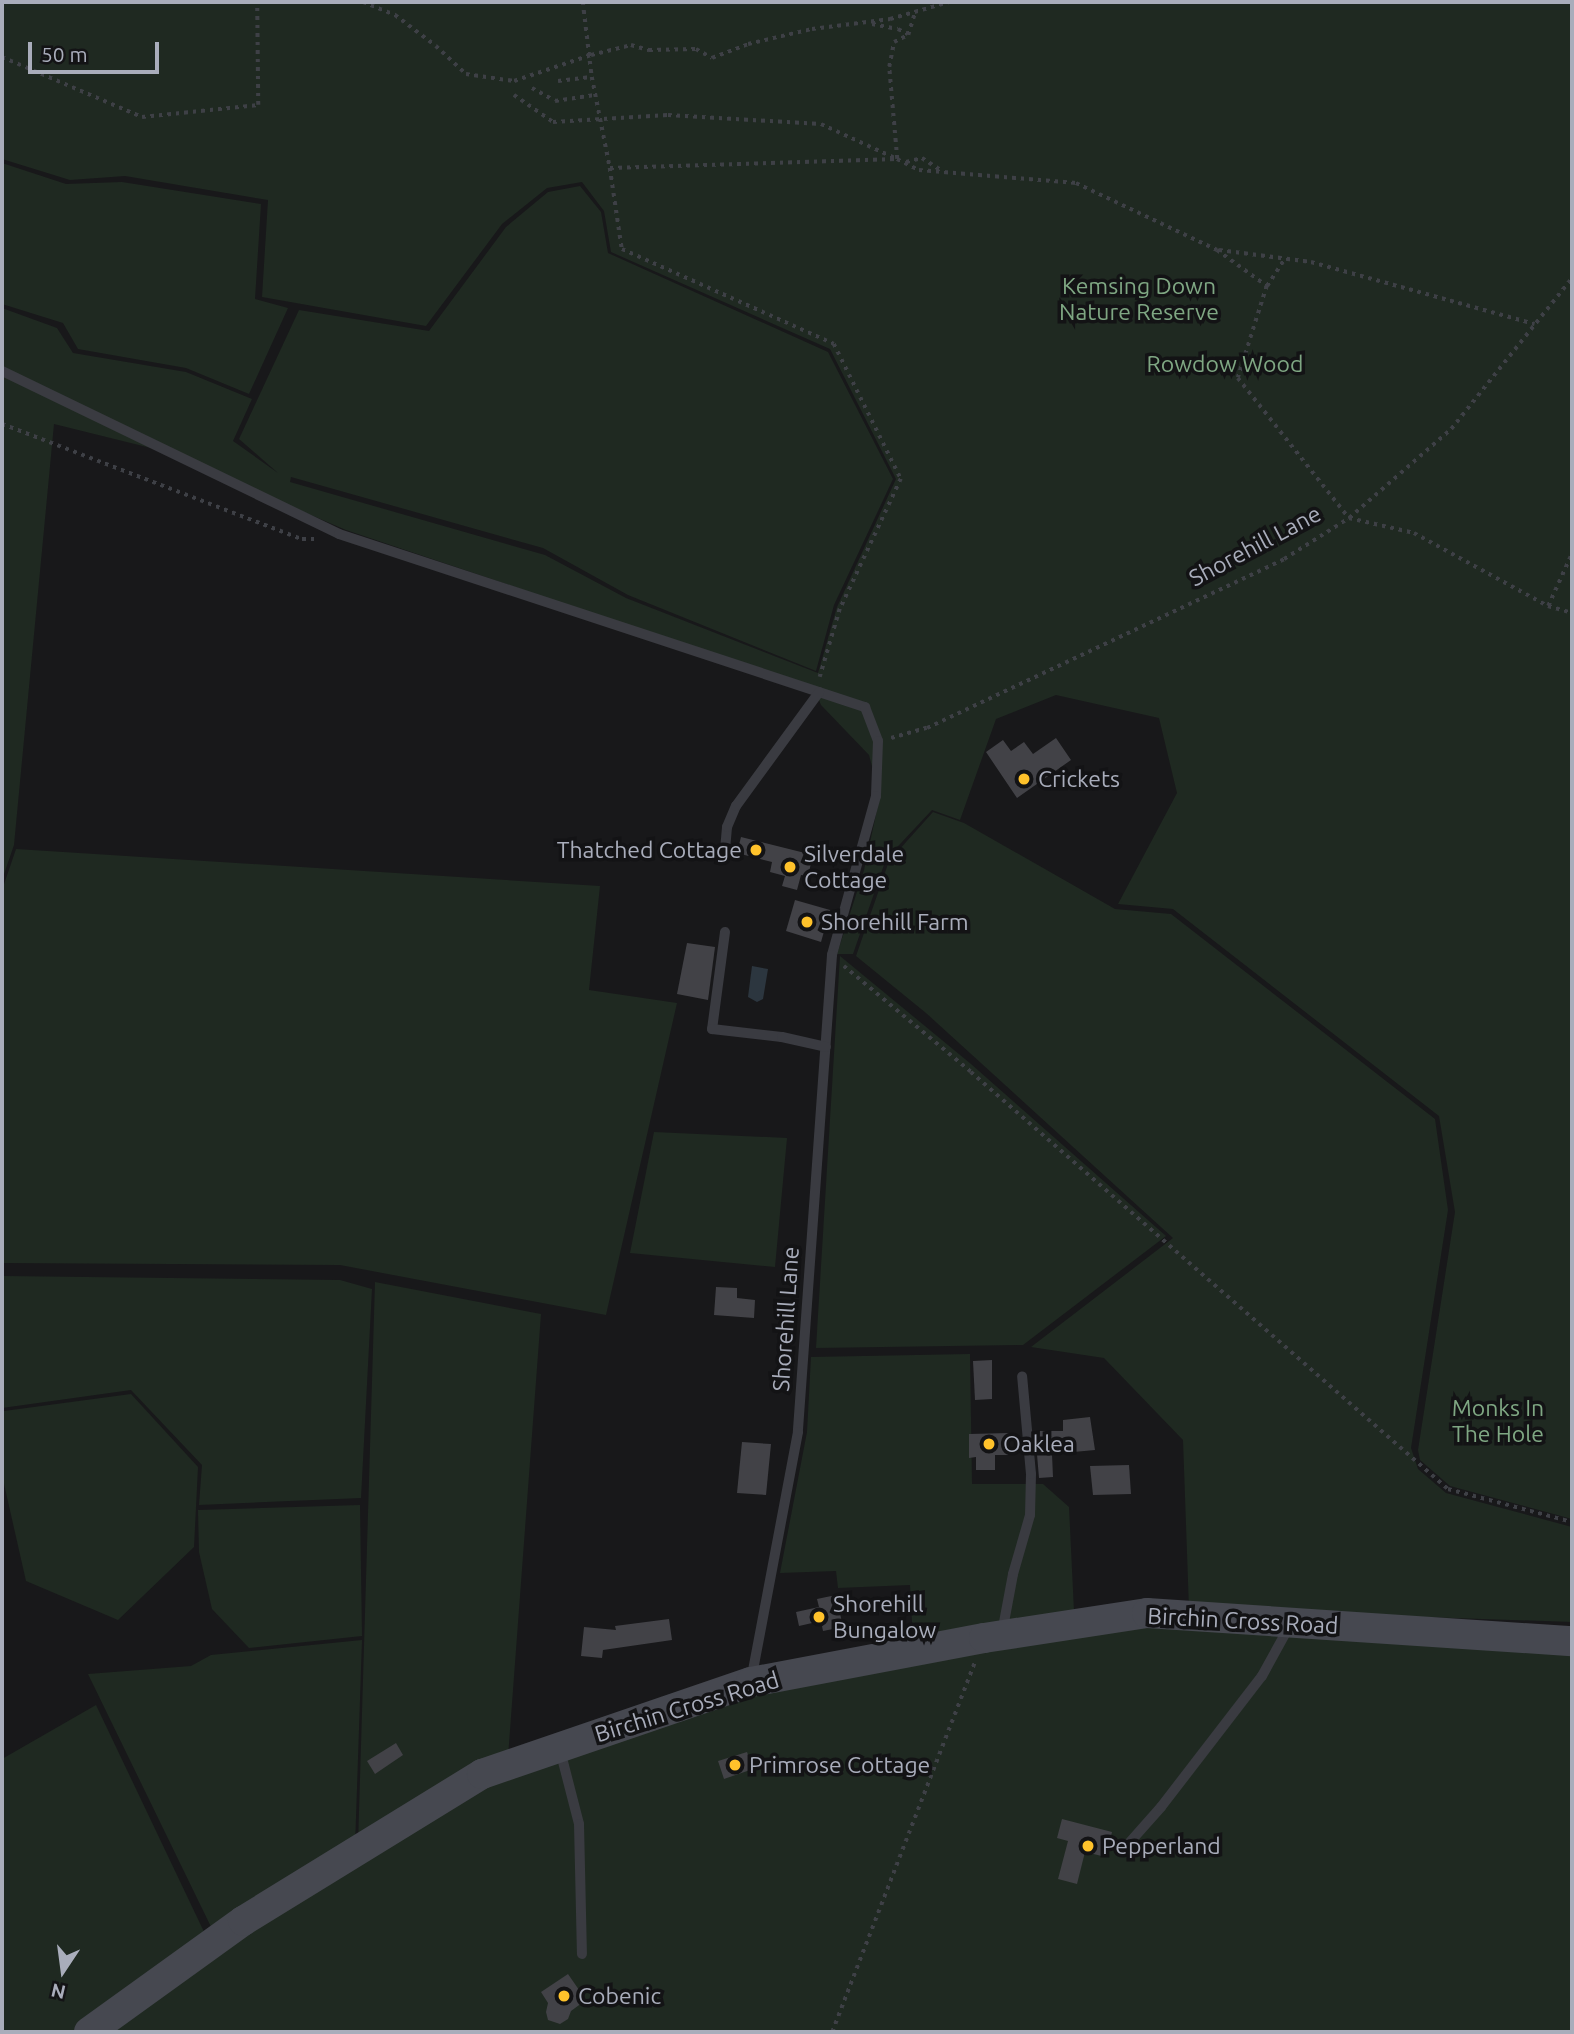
<!DOCTYPE html>
<html>
<head>
<meta charset="utf-8">
<style>
  body { margin:0 }
  #map { position:relative; width:1574px; height:2034px; overflow:hidden; background:#18181a; font-family:Ubuntu,sans-serif }
  div>[style] { position:absolute }
  [style*='--x'] { left:calc(var(--x)*1px); top:calc(var(--y)*1px); width:calc(var(--w)*1px); rotate:calc(var(--a)*1deg) }
  .green>* { inset:0; background:#1f2921 }
  .water>* { inset:0; background:#2c363f }
  .building>* { inset:0; background:#424247 }
  .path>* { height:3.5px; margin-top:-1.75px; transform-origin:0; background:repeating-linear-gradient(90deg,#3e4046 0 3.5px,transparent 0 8.5px) }
  .lane>* { height:10px; margin:-5px; padding:0 5px; transform-origin:5px; border-radius:5px; background:#3a3b41 }
  .secondary>* { height:30px; margin:-15px; padding:0 15px; transform-origin:15px; border-radius:15px; background:#464850 }
  .dots>* { width:19px; height:19px; translate:-50% -50%; box-sizing:border-box; border:4px solid #131315; border-radius:50% }
  span { translate:-50% -50%; white-space:nowrap; text-align:center; line-height:1.15; -webkit-text-stroke:7px #131315; paint-order:stroke }
  .park-label { font-size:23px; color:#7fa783 }
  .street-label { font-size:23px; color:#a9adbb }
  .poi-label { font-size:23px; color:#a9adbb }
  .left { translate:0 -50%; text-align:left }
  .right { translate:-100% -50%; text-align:right }
  .frame { position:absolute; inset:0; border:4px solid #a9adbb; pointer-events:none }
  .north { position:absolute; left:28px; top:1936px; width:70px; height:70px; -webkit-text-stroke:5px #131315; paint-order:stroke; rotate:193deg; font-size:19px; font-weight:700; line-height:28px; text-align:center; color:#a9adbb }
  .north::after { content:''; display:block; margin:auto; width:24px; height:32px; background:#a9adbb; clip-path:polygon(50% 0,100% 100%,50% 72%,0 100%) }
  .scale { position:absolute; left:28px; top:42px; width:131px; height:32px; box-sizing:border-box; border:4px solid #a9adbb; border-top:0; padding-left:9px; font-size:21px; line-height:24px; white-space:nowrap; color:#a9adbb; -webkit-text-stroke:5px #131315; paint-order:stroke }
</style>
</head>
<body>
<div id="map">
  <div class="green">
    <i style="clip-path:polygon(2px 2px,1572px 2px,1572px 1519px,1450px 1486px,1420px 1460px,1418px 1450px,1455px 1212px,1439px 1116px,1173px 909px,1118px 904px,1177px 793px,1159px 718px,1056px 695px,996px 719px,960px 820px,932px 810px,886px 859px,853px 954px,837px 954px,864px 870px,880px 796px,869px 755px,821px 705px,814px 688px,346px 530px,159px 450px,54px 424px,14px 845px,2px 880px,2px 308px,57px 328px,73px 353px,186px 372px,252px 399px,233px 441px,278px 473px,239px 439px,299px 310px,429px 331px,506px 227px,548px 192px,580px 186px,601px 212px,608px 253px,828px 352px,893px 479px,834px 605px,816px 671px,628px 595px,543px 548px,291px 477px,290px 482px,545px 555px,626px 598px,818px 673px,837px 607px,896px 479px,830px 349px,611px 252px,604px 211px,582px 182px,547px 188px,502px 224px,426px 326px,262px 297px,268px 200px,125px 176px,70px 180px,2px 159px)"></i>
    <i style="clip-path:polygon(2px 163px,66px 184px,122px 182px,261px 204px,255px 299px,288px 308px,249px 394px,186px 368px,78px 349px,63px 323px,2px 304px)"></i>
    <i style="clip-path:polygon(933px 812px,964px 823px,1115px 909px,1171px 914px,1435px 1119px,1448px 1210px,1411px 1448px,1418px 1469px,1446px 1493px,1572px 1527px,1572px 1622px,1189px 1609px,1183px 1440px,1104px 1358px,1031px 1347px,1173px 1238px,926px 1013px,856px 956px,889px 861px)"></i>
    <i style="clip-path:polygon(16px 849px,600px 886px,589px 990px,677px 1003px,606px 1315px,340px 1265px,2px 1263px,2px 890px)"></i>
    <i style="clip-path:polygon(840px 956px,971px 1064px,1166px 1236px,1023px 1345px,816px 1348px)"></i>
    <i style="clip-path:polygon(654px 1132px,787px 1138px,775px 1267px,630px 1253px)"></i>
    <i style="clip-path:polygon(2px 1276px,340px 1280px,372px 1289px,361px 1498px,199px 1505px,202px 1465px,131px 1390px,2px 1408px)"></i>
    <i style="clip-path:polygon(375px 1282px,541px 1314px,508px 1757px,358px 1845px)"></i>
    <i style="clip-path:polygon(970px 1354px,972px 1484px,1043px 1484px,1069px 1507px,1074px 1611px,913px 1639px,910px 1585px,838px 1588px,836px 1571px,780px 1573px,807px 1432px,811px 1357px)"></i>
    <i style="clip-path:polygon(131px 1394px,198px 1467px,194px 1547px,118px 1620px,26px 1581px,2px 1475px,2px 1415px,4px 1411px)"></i>
    <i style="clip-path:polygon(360px 1505px,362px 1636px,249px 1648px,212px 1609px,199px 1552px,198px 1510px)"></i>
    <i style="clip-path:polygon(1140px 1623px,1572px 1638px,1572px 2032px,99px 2032px,483px 1779px,754px 1691px)"></i>
    <i style="clip-path:polygon(362px 1640px,355px 1847px,214px 1933px,88px 1674px,191px 1666px,211px 1655px)"></i>
    <i style="clip-path:polygon(96px 1705px,206px 1936px,72px 2032px,2px 2032px,2px 1759px)"></i>
  </div>
  <div class="water">
    <i style="clip-path:polygon(752px 966px,768px 969px,763px 999px,757px 1002px,748px 997px)"></i>
  </div>
  <div class="building">
    <i style="clip-path:polygon(1056px 738px,1071px 760px,1017px 798px,986px 752px,1003px 740px,1011px 751px,1024px 742px,1033px 754px)"></i>
    <i style="clip-path:polygon(741px 837px,813px 855px,808px 876px,801px 875px,797px 890px,782px 886px,785px 876px,770px 872px,772px 862px,737px 853px)"></i>
    <i style="clip-path:polygon(795px 900px,830px 910px,821px 942px,786px 931px)"></i>
    <i style="clip-path:polygon(687px 943px,715px 947px,708px 1000px,677px 994px)"></i>
    <i style="clip-path:polygon(716px 1287px,737px 1288px,737px 1298px,755px 1300px,754px 1318px,714px 1315px)"></i>
    <i style="clip-path:polygon(992px 1360px,992px 1399px,975px 1400px,973px 1361px)"></i>
    <i style="clip-path:polygon(1090px 1417px,1095px 1450px,1052px 1454px,1053px 1477px,1039px 1478px,1035px 1431px,1063px 1431px,1063px 1420px)"></i>
    <i style="clip-path:polygon(1009px 1433px,1009px 1455px,995px 1455px,995px 1470px,976px 1470px,976px 1457px,969px 1458px,969px 1434px)"></i>
    <i style="clip-path:polygon(742px 1442px,771px 1444px,766px 1495px,737px 1493px)"></i>
    <i style="clip-path:polygon(1129px 1465px,1131px 1494px,1093px 1495px,1090px 1466px)"></i>
    <i style="clip-path:polygon(836px 1595px,843px 1627px,823px 1631px,821px 1621px,799px 1626px,796px 1612px,819px 1607px,817px 1599px)"></i>
    <i style="clip-path:polygon(669px 1619px,672px 1640px,603px 1650px,602px 1658px,581px 1656px,584px 1627px,616px 1630px,615px 1626px)"></i>
    <i style="clip-path:polygon(396px 1743px,403px 1755px,375px 1774px,367px 1761px)"></i>
    <i style="clip-path:polygon(747px 1752px,753px 1769px,724px 1779px,718px 1761px)"></i>
    <i style="clip-path:polygon(1062px 1819px,1112px 1832px,1106px 1857px,1085px 1852px,1077px 1884px,1058px 1879px,1068px 1841px,1057px 1838px)"></i>
    <i style="clip-path:polygon(568px 1974px,586px 2000px,571px 2011px,568px 2019px,560px 2024px,548px 2020px,546px 2012px,548px 2003px,541px 1992px)"></i>
  </div>
  <div class="path">
    <i style="--x:363;--y:2;--w:35;--a:22"></i>
    <i style="--x:395;--y:15;--w:51;--a:37.1"></i>
    <i style="--x:436;--y:46;--w:41;--a:43"></i>
    <i style="--x:466;--y:74;--w:49;--a:8.3"></i>
    <i style="--x:514;--y:81;--w:81;--a:-18.7"></i>
    <i style="--x:591;--y:55;--w:41;--a:-14"></i>
    <i style="--x:631;--y:45;--w:19;--a:16"></i>
    <i style="--x:649;--y:50;--w:47;--a:-1.2"></i>
    <i style="--x:696;--y:49;--w:18;--a:29"></i>
    <i style="--x:712;--y:58;--w:39;--a:-21"></i>
    <i style="--x:748;--y:44;--w:66;--a:-13.2"></i>
    <i style="--x:812;--y:29;--w:79;--a:-7.3"></i>
    <i style="--x:890;--y:19;--w:61;--a:-16.1"></i>
    <i style="--x:583;--y:2;--w:76;--a:83.2"></i>
    <i style="--x:592;--y:77;--w:93;--a:78.8"></i>
    <i style="--x:610;--y:168;--w:82;--a:81.6"></i>
    <i style="--x:622;--y:249;--w:232;--a:24.1"></i>
    <i style="--x:834;--y:344;--w:151;--a:63.6"></i>
    <i style="--x:901;--y:479;--w:144;--a:115.1"></i>
    <i style="--x:840;--y:609;--w:71;--a:106.4"></i>
    <i style="--x:872;--y:24;--w:26;--a:11"></i>
    <i style="--x:898;--y:29;--w:11;--a:27"></i>
    <i style="--x:2;--y:57;--w:152;--a:23.2"></i>
    <i style="--x:142;--y:117;--w:117;--a:-5.9"></i>
    <i style="--x:258;--y:105;--w:103;--a:-90.6"></i>
    <i style="--x:558;--y:81;--w:33;--a:-7"></i>
    <i style="--x:532;--y:88;--w:26;--a:29"></i>
    <i style="--x:555;--y:101;--w:40;--a:-8.5"></i>
    <i style="--x:514;--y:95;--w:47;--a:34.7"></i>
    <i style="--x:553;--y:122;--w:115;--a:-3.5"></i>
    <i style="--x:668;--y:115;--w:153;--a:3.4"></i>
    <i style="--x:821;--y:124;--w:84;--a:24.7"></i>
    <i style="--x:897;--y:159;--w:92;--a:-95"></i>
    <i style="--x:889;--y:67;--w:25;--a:-79"></i>
    <i style="--x:894;--y:42;--w:16;--a:-27"></i>
    <i style="--x:908;--y:35;--w:24;--a:-73"></i>
    <i style="--x:906;--y:162;--w:16;--a:-14"></i>
    <i style="--x:922;--y:158;--w:24;--a:33"></i>
    <i style="--x:610;--y:168;--w:287;--a:-1.8"></i>
    <i style="--x:897;--y:159;--w:25;--a:27"></i>
    <i style="--x:919;--y:170;--w:158;--a:4.7"></i>
    <i style="--x:1076;--y:183;--w:156;--a:25.4"></i>
    <i style="--x:1217;--y:250;--w:62;--a:35.8"></i>
    <i style="--x:1267;--y:286;--w:96;--a:107.5"></i>
    <i style="--x:1238;--y:378;--w:179;--a:51.6"></i>
    <i style="--x:1349;--y:518;--w:67;--a:13"></i>
    <i style="--x:1414;--y:533;--w:153;--a:28.6"></i>
    <i style="--x:1548;--y:606;--w:25;--a:16"></i>
    <i style="--x:1219;--y:250;--w:93;--a:7.4"></i>
    <i style="--x:1311;--y:262;--w:232;--a:15.5"></i>
    <i style="--x:1267;--y:286;--w:33;--a:-57"></i>
    <i style="--x:2;--y:424;--w:321;--a:21"></i>
    <i style="--x:302;--y:539;--w:16;--a:0"></i>
    <i style="--x:1548;--y:606;--w:58;--a:-65.6"></i>
    <i style="--x:891;--y:738;--w:37;--a:-16"></i>
    <i style="--x:927;--y:728;--w:395;--a:-25.3"></i>
    <i style="--x:1284;--y:559;--w:77;--a:-32.2"></i>
    <i style="--x:1349;--y:518;--w:135;--a:-41.1"></i>
    <i style="--x:1451;--y:429;--w:193;--a:-51.3"></i>
    <i style="--x:844;--y:966;--w:165;--a:39.8"></i>
    <i style="--x:971;--y:1072;--w:634;--a:41.16"></i>
    <i style="--x:1448;--y:1489;--w:128;--a:14.9"></i>
    <i style="--x:832;--y:2032;--w:397;--a:-68.9"></i>
  </div>
  <div class="lane">
    <i style="--x:2;--y:371;--w:374;--a:25.8"></i>
    <i style="--x:339;--y:534;--w:554;--a:18.21"></i>
    <i style="--x:865;--y:707;--w:36;--a:69"></i>
    <i style="--x:878;--y:741;--w:55;--a:92.1"></i>
    <i style="--x:876;--y:796;--w:165;--a:105.5"></i>
    <i style="--x:832;--y:955;--w:478;--a:94.1"></i>
    <i style="--x:798;--y:1432;--w:252;--a:100.7"></i>
    <i style="--x:725;--y:850;--w:23;--a:-85"></i>
    <i style="--x:727;--y:827;--w:23;--a:-67"></i>
    <i style="--x:736;--y:806;--w:141;--a:-53.9"></i>
    <i style="--x:725;--y:932;--w:98;--a:97.6"></i>
    <i style="--x:712;--y:1029;--w:70;--a:6.5"></i>
    <i style="--x:782;--y:1037;--w:45;--a:12.8"></i>
    <i style="--x:1002;--y:1633;--w:60;--a:-79.4"></i>
    <i style="--x:1013;--y:1574;--w:61;--a:-73.9"></i>
    <i style="--x:1030;--y:1515;--w:41;--a:-88.6"></i>
    <i style="--x:1031;--y:1474;--w:98;--a:-95.2"></i>
    <i style="--x:560;--y:1750;--w:76;--a:75.6"></i>
    <i style="--x:579;--y:1824;--w:130;--a:88.7"></i>
    <i style="--x:1122;--y:1851;--w:59;--a:-48.4"></i>
    <i style="--x:1161;--y:1807;--w:165;--a:-52.4"></i>
    <i style="--x:1262;--y:1676;--w:58;--a:-61.2"></i>
  </div>
  <div class="secondary">
    <i style="--x:89;--y:2032;--w:190;--a:-35.8"></i>
    <i style="--x:243;--y:1921;--w:281;--a:-31.6"></i>
    <i style="--x:482;--y:1774;--w:284;--a:-18.9"></i>
    <i style="--x:751;--y:1682;--w:237;--a:-10.7"></i>
    <i style="--x:984;--y:1638;--w:165;--a:-8.7"></i>
    <i style="--x:1147;--y:1613;--w:426;--a:3.8"></i>
  </div>
  <div class="dots">
    <i style="left:1024px;top:779px;background:#ffc22b"></i>
    <i style="left:756px;top:850px;background:#ffc22b"></i>
    <i style="left:790px;top:867px;background:#ffc22b"></i>
    <i style="left:807px;top:922px;background:#ffc22b"></i>
    <i style="left:989px;top:1444px;background:#ffc22b"></i>
    <i style="left:819px;top:1617px;background:#ffc22b"></i>
    <i style="left:735px;top:1765px;background:#ffc22b"></i>
    <i style="left:1088px;top:1846px;background:#ffc22b"></i>
    <i style="left:564px;top:1996px;background:#ffc22b"></i>
  </div>
  <div class="park-label">
    <span style="left:1139px;top:299px">Kemsing Down<br>Nature Reserve</span>
    <span style="left:1225px;top:364px">Rowdow Wood</span>
    <span style="left:1498px;top:1421px">Monks In<br>The Hole</span>
  </div>
  <div class="street-label">
    <span style="left:1255px;top:546px;rotate:-28deg">Shorehill Lane</span>
    <span style="left:786px;top:1319px;rotate:-86deg">Shorehill Lane</span>
    <span style="left:1243px;top:1621px;rotate:3deg">Birchin Cross Road</span>
    <span style="left:687px;top:1707px;rotate:-17deg">Birchin Cross Road</span>
  </div>
  <div class="poi-label">
    <span class="left" style="left:1038px;top:779px">Crickets</span>
    <span class="right" style="left:742px;top:850px">Thatched Cottage</span>
    <span class="left" style="left:804px;top:867px">Silverdale<br>Cottage</span>
    <span class="left" style="left:821px;top:922px">Shorehill Farm</span>
    <span class="left" style="left:1003px;top:1444px">Oaklea</span>
    <span class="left" style="left:833px;top:1617px">Shorehill<br>Bungalow</span>
    <span class="left" style="left:749px;top:1765px">Primrose Cottage</span>
    <span class="left" style="left:1102px;top:1846px">Pepperland</span>
    <span class="left" style="left:578px;top:1996px">Cobenic</span>
  </div>
  <div class="frame"></div>
  <div class="north">N</div>
  <div class="scale">50 m</div>
</div>
</body>
</html>
